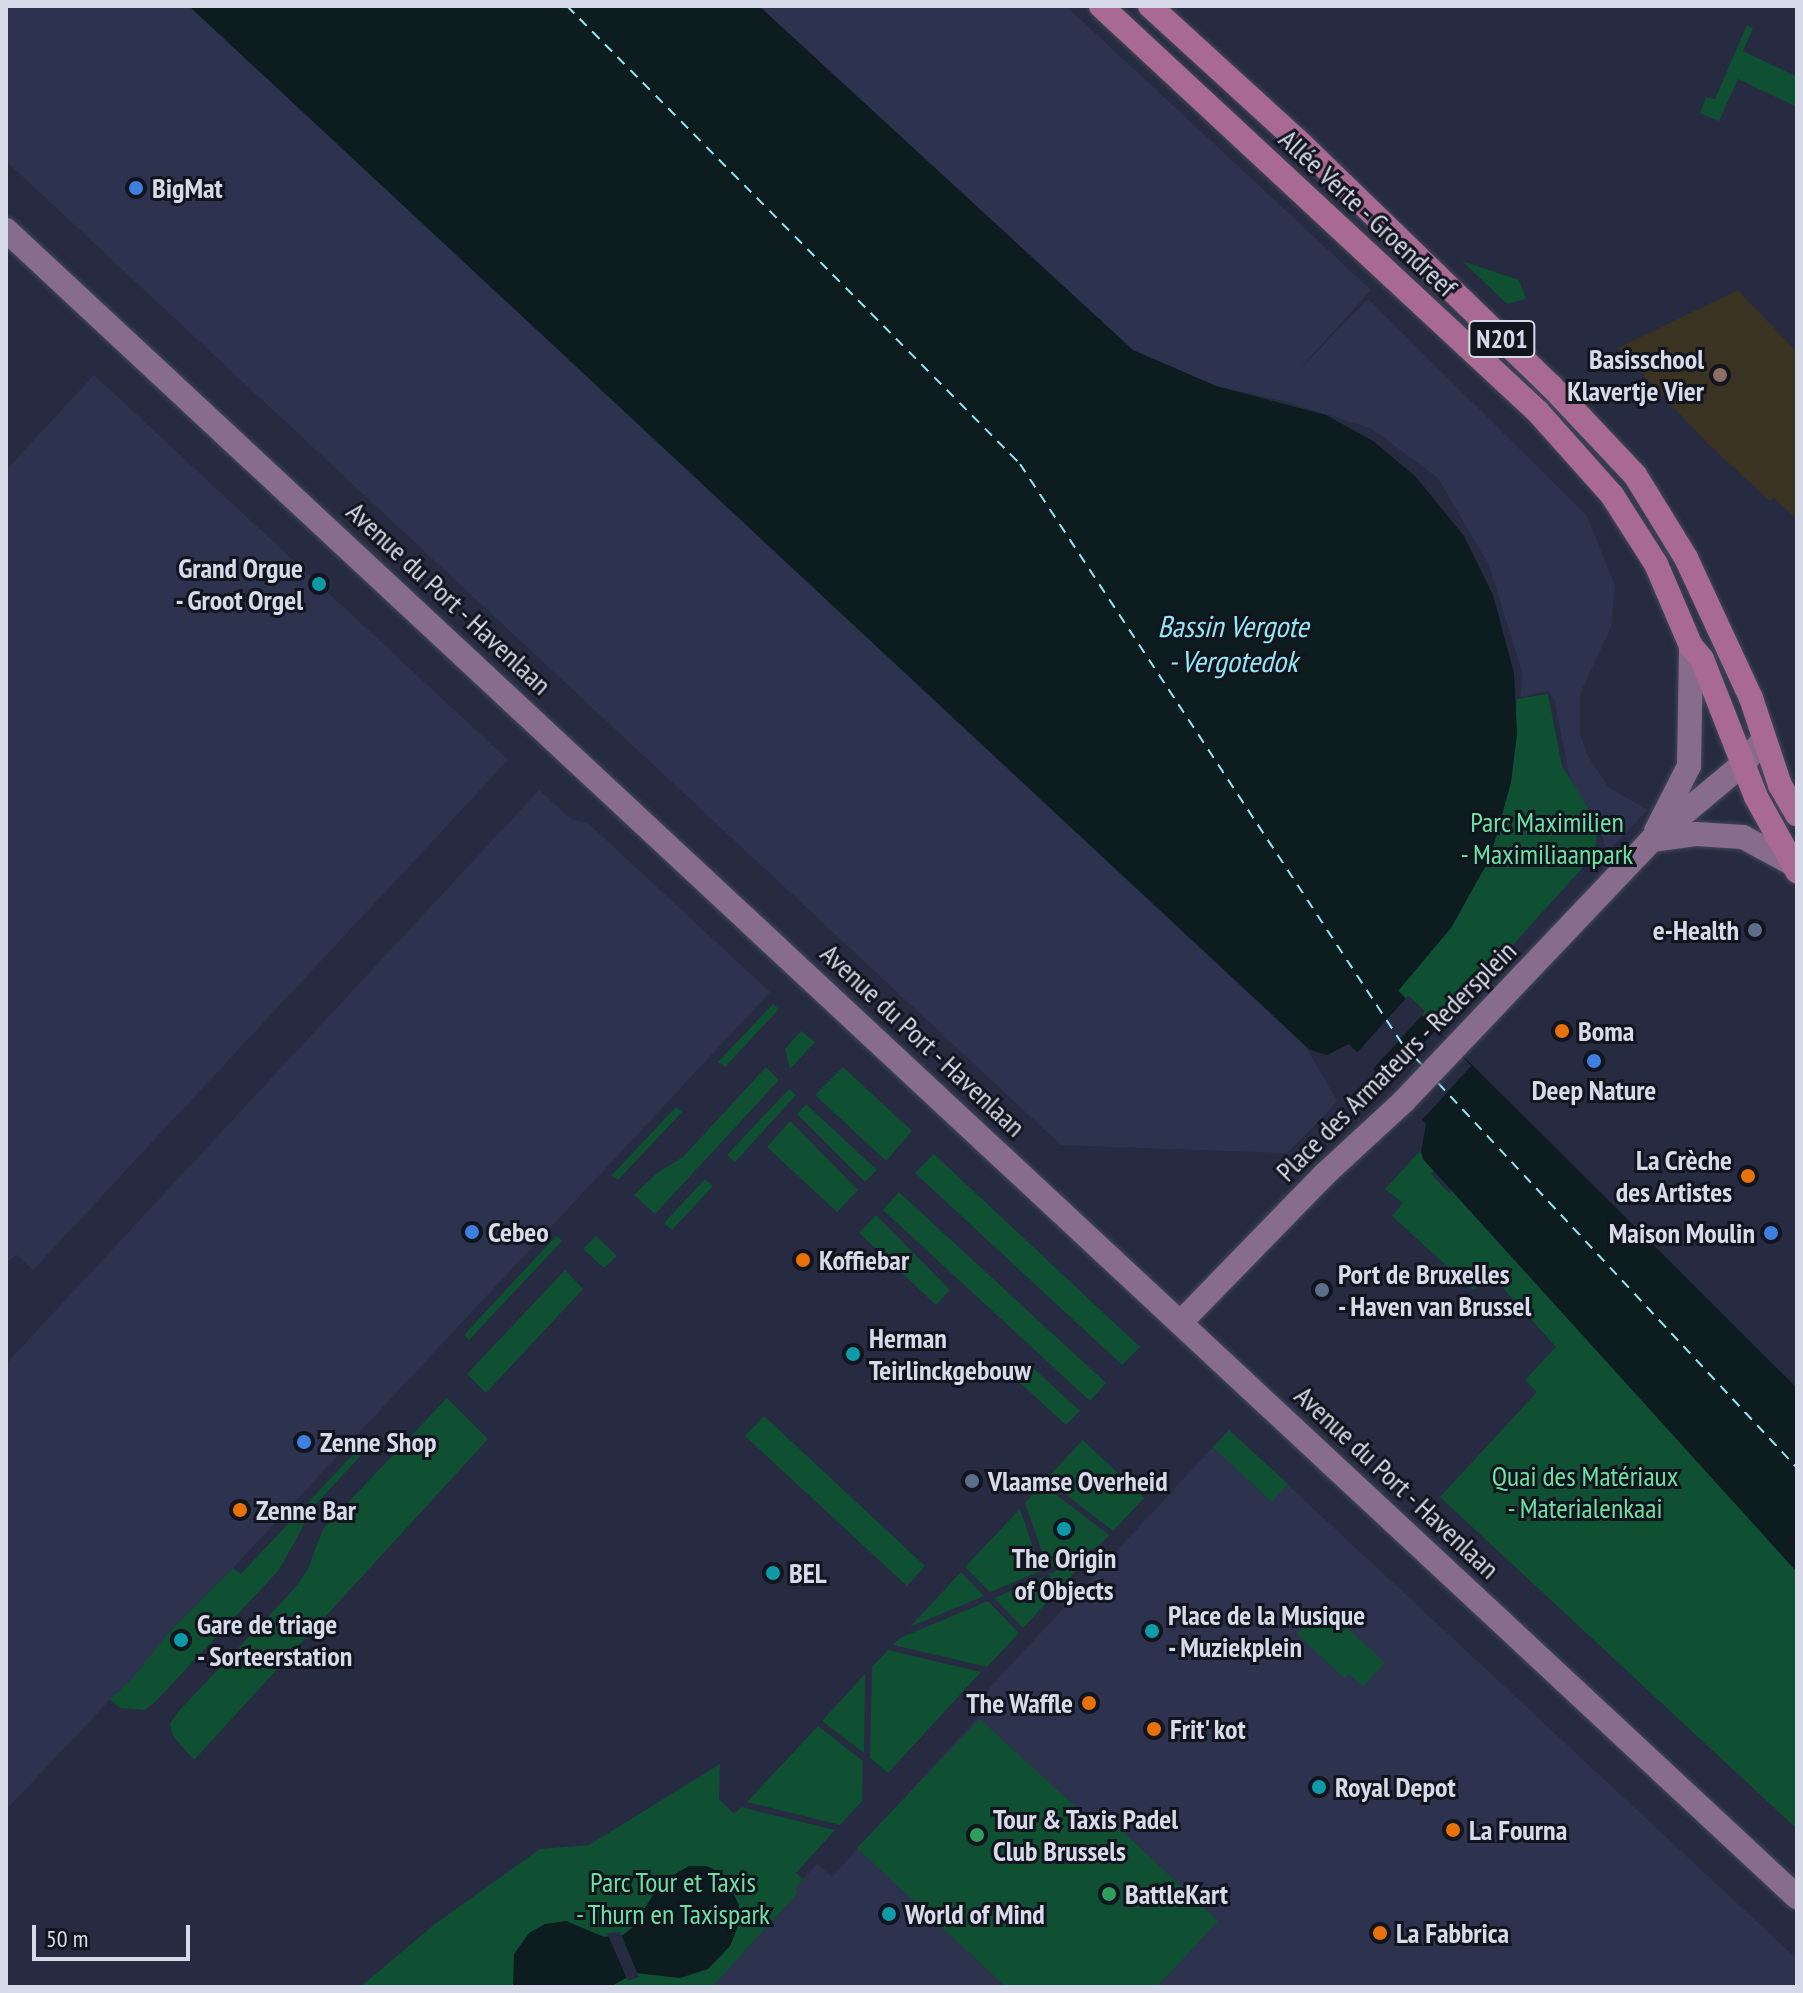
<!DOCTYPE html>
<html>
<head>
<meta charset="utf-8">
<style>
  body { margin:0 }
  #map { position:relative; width:1803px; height:1993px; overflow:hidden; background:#262b41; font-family:"PT Sans Narrow",sans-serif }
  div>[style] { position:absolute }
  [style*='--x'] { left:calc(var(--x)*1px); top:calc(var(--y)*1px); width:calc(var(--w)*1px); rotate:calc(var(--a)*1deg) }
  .built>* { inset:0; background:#2d334f }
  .education>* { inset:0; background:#3a3322 }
  .green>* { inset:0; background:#0f4f32 }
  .water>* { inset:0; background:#0d1c1f }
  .pier>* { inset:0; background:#262b41 }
  .ferry>* { height:2px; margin-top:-1px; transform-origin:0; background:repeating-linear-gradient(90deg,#94e7f6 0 10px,transparent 0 18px) }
  .roads { filter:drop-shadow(0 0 2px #434759) drop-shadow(0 0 2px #434759) }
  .secondary>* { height:24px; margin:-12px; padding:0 12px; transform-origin:12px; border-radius:12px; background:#886c8d }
  .primary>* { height:24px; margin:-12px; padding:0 12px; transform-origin:12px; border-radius:12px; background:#a86a92 }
  .dots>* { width:22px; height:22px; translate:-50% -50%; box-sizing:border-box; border:4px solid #12141e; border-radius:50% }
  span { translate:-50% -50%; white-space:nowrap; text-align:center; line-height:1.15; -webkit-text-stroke:6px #12141e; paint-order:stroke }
  .shield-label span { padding:2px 6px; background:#12141e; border:2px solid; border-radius:6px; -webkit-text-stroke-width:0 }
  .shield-label { font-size:26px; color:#d6dae9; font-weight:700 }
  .poi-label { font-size:28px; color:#d6dae9; font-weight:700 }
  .left { translate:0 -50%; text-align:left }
  .right { translate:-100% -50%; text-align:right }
  .street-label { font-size:28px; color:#d6dae9 }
  .park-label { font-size:28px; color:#6de1a4 }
  .water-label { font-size:30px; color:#94e7f6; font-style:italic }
  .frame { position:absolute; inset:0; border:8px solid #d6dae9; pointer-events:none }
  .scale { position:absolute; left:32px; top:1925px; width:158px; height:36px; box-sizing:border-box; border:4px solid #d6dae9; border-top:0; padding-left:10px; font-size:24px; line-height:28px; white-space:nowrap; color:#d6dae9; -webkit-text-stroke:6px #12141e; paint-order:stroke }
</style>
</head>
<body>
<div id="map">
  <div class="built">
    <i style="clip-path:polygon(6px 6px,189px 6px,1306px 1047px,1337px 1101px,1327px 1113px,1287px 1153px,1061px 1145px,6px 161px)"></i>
    <i style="clip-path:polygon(759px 6px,1066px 6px,1371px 290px,1296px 373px,1368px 299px,1587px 516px,1615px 586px,1611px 627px,1580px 694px,1580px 734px,1588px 756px,1609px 788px,1648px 810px,1607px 852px,1596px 817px,1571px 784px,1554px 699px,1548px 691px,1521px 697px,1522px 672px,1489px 565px,1438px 478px,1372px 429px,1288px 402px,1216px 386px,1133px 350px)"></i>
    <i style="clip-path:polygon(94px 375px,508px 760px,33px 1270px,17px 1255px,6px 1262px,6px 470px)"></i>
    <i style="clip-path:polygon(539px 790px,571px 819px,589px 824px,770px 992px,218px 1584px,154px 1682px,119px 1690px,6px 1810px,6px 1364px)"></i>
    <i style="clip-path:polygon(1229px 1430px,1797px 1959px,1797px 1987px,712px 1987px,798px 1893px,794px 1889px,817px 1864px,832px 1877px,978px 1717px,970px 1709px)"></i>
  </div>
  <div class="education">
    <i style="clip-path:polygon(1738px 290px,1797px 352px,1797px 519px,1774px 498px,1770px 501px,1706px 442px,1618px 348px)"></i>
  </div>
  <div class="green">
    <i style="clip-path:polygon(1747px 25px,1753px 28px,1743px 51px,1797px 77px,1797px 107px,1738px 79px,1719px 121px,1700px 113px,1706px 97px,1715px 99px)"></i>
    <i style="clip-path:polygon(1462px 261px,1519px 280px,1526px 299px,1507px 304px)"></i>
    <i style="clip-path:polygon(1548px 694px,1562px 766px,1593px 816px,1597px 831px,1595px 854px,1436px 1030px,1422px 1015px,1425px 1011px,1409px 996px,1406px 999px,1397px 988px,1451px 927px,1490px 858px,1511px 782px,1517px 699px)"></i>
    <i style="clip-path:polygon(773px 1004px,779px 1009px,725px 1067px,718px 1062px)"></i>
    <i style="clip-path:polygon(801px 1031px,815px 1042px,790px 1069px,785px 1049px)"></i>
    <i style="clip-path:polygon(766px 1067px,779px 1080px,655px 1214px,634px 1195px,657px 1173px,683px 1157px)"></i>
    <i style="clip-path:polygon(843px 1067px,912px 1131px,886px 1161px,815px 1095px)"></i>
    <i style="clip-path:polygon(789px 1089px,796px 1095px,735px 1162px,727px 1155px)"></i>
    <i style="clip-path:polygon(806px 1104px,877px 1170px,865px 1182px,797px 1114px)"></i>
    <i style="clip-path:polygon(676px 1107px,682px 1112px,618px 1180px,612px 1175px)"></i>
    <i style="clip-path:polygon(790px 1121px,858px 1190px,837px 1212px,767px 1147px)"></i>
    <i style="clip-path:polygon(1421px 1150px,1423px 1159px,1434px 1170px,1431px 1174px,1449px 1193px,1452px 1191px,1797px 1572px,1797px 1829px,1440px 1497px,1537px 1392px,1525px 1380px,1556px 1347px,1494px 1278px,1473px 1290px,1392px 1216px,1403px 1203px,1385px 1189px)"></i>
    <i style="clip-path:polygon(934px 1154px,1140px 1347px,1122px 1365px,915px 1173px)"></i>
    <i style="clip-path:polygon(705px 1179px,713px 1186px,672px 1230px,664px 1223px)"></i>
    <i style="clip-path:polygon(899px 1192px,1106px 1383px,1090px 1401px,883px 1210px)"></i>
    <i style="clip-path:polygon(876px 1215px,950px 1290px,936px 1305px,859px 1233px)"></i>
    <i style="clip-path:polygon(556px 1236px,562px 1241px,469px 1340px,464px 1335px)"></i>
    <i style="clip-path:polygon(596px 1236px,617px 1256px,604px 1268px,583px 1249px)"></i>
    <i style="clip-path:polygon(565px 1270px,583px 1289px,486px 1393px,467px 1374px)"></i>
    <i style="clip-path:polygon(1031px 1366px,1080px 1411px,1066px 1425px,1017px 1380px)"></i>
    <i style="clip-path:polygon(447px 1398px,488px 1439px,194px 1760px,173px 1736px,170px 1724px,177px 1713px,294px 1589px,307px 1571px,323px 1529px)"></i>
    <i style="clip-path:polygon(764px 1416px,925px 1566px,907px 1586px,745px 1436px)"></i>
    <i style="clip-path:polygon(1229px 1430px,1288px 1484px,1272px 1502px,1213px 1447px)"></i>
    <i style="clip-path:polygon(1083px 1440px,1144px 1498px,1113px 1531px,1046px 1479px)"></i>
    <i style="clip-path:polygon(361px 1446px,365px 1451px,315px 1505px,279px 1570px,156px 1701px,145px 1710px,120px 1708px,110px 1699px,132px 1679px,170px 1631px,233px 1568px,241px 1574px)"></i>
    <i style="clip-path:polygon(1042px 1484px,1109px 1535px,1099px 1546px,1048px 1569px,1025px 1503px)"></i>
    <i style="clip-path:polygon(1020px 1509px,1041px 1571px,990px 1592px,965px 1567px)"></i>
    <i style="clip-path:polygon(1088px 1558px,1055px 1593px,1049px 1574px)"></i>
    <i style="clip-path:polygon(961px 1572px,984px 1596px,910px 1627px)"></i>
    <i style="clip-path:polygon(1043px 1577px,1050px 1599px,1023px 1628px,994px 1598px)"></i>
    <i style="clip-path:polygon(988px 1601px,1019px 1633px,987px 1667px,893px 1645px,900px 1638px)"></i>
    <i style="clip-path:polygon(1323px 1606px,1385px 1663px,1363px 1686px,1349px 1674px,1344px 1678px,1297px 1634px)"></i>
    <i style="clip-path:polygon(888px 1650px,981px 1672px,888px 1773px,870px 1758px,872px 1667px)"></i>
    <i style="clip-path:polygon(865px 1674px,864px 1753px,822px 1721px)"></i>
    <i style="clip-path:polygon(980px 1719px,1094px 1824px,1104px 1814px,1218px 1921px,1157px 1987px,1006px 1987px,857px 1848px)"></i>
    <i style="clip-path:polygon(818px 1726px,863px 1761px,862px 1801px,840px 1825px,747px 1802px)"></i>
    <i style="clip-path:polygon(720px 1764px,719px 1799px,734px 1814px,741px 1807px,835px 1830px,796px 1873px,803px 1879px,795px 1889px,798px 1893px,712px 1987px,360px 1987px,435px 1924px,540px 1849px,589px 1845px)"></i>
  </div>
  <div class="water">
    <i style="clip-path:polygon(189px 6px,759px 6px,1133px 350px,1216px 386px,1326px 415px,1373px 441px,1416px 477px,1464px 536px,1493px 595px,1514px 673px,1517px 734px,1511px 782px,1490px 858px,1451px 928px,1398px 991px,1797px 1388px,1797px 1572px,1423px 1159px,1421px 1152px,1426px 1124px,1349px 1044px,1327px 1055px,1310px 1050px)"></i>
    <i style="clip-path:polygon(689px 1866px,707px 1866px,724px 1875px,739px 1905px,737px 1929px,730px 1946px,708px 1969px,680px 1978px,635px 1973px,610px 1987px,513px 1987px,514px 1954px,529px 1933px,545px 1924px,566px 1921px,604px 1937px,623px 1935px,633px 1927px,661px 1882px)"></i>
  </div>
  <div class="pier">
    <i style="clip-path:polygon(1408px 996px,1425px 1012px,1372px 1070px,1355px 1055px)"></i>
    <i style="clip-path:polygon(1436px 1030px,1471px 1066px,1422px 1120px,1387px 1083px)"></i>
    <i style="clip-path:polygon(620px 1932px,639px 1977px,628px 1981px,607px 1933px)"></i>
  </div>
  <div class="ferry">
    <i style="--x:567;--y:6;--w:644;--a:45.31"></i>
    <i style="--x:1020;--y:464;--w:696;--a:56.61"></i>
    <i style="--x:1403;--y:1045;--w:29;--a:46"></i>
    <i style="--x:1438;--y:1083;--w:526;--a:47"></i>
  </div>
  <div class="roads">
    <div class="secondary">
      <i style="--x:6;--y:230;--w:2447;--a:42.95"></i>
      <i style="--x:1656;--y:831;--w:73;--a:-63.1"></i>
      <i style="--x:1689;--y:766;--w:120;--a:-89"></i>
      <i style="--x:1652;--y:840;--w:44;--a:-7.8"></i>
      <i style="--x:1696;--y:834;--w:47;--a:3.7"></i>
      <i style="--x:1743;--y:837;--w:55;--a:28.4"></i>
      <i style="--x:1181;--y:1322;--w:206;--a:-45.8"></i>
      <i style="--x:1325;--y:1174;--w:108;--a:-42.7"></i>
      <i style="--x:1404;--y:1101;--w:360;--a:-46.5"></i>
      <i style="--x:1652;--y:840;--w:119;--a:-39.9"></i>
      <i style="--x:1743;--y:764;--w:33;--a:-50"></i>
    </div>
    <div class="primary">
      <i style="--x:1101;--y:6;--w:596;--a:42.89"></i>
      <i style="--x:1538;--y:412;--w:111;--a:48.3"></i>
      <i style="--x:1612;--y:495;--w:82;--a:57.5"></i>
      <i style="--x:1656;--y:564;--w:89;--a:66.9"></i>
      <i style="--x:1691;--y:646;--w:17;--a:50"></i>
      <i style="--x:1702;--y:659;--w:148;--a:68.6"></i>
      <i style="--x:1756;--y:797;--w:85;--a:61"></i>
      <i style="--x:1150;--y:6;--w:200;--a:42.4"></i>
      <i style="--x:1298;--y:141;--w:352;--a:44.1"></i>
      <i style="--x:1551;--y:386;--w:122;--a:46.7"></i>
      <i style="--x:1635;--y:475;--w:97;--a:58.4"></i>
      <i style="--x:1686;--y:558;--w:154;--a:65.1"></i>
      <i style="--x:1751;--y:698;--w:92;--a:71.6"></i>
      <i style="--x:1780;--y:785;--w:34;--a:60"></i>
    </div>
  </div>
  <div class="dots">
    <i style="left:136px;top:188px;background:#3f7fe0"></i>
    <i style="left:1720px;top:375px;background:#8d6e63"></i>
    <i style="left:319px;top:584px;background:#0f9aa8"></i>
    <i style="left:1755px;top:930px;background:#5c6f8a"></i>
    <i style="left:1562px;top:1031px;background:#e8710a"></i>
    <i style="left:1594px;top:1061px;background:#3f7fe0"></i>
    <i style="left:1748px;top:1176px;background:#e8710a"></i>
    <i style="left:472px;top:1232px;background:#3f7fe0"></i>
    <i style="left:1771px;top:1233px;background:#3f7fe0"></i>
    <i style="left:803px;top:1260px;background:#e8710a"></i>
    <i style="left:1322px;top:1290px;background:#5c6f8a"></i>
    <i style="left:853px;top:1354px;background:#0f9aa8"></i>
    <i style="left:304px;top:1442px;background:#3f7fe0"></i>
    <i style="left:972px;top:1481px;background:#5c6f8a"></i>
    <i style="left:240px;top:1510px;background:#e8710a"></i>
    <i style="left:1064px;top:1529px;background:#0f9aa8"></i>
    <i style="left:773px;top:1573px;background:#0f9aa8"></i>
    <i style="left:1152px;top:1631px;background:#0f9aa8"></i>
    <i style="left:181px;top:1640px;background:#0f9aa8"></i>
    <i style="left:1089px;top:1703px;background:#e8710a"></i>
    <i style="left:1154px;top:1729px;background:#e8710a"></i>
    <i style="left:1319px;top:1787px;background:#0f9aa8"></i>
    <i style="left:1453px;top:1830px;background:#e8710a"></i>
    <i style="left:977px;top:1835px;background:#2e9e5b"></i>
    <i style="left:1109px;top:1894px;background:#2e9e5b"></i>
    <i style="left:889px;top:1914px;background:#0f9aa8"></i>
    <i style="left:1380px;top:1933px;background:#e8710a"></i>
  </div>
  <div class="shield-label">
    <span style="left:1502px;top:339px">N201</span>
  </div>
  <div class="poi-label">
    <span class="left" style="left:152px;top:188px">BigMat</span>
    <span class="right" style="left:1704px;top:375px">Basisschool<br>Klavertje Vier</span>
    <span class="right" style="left:303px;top:584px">Grand Orgue<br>- Groot Orgel</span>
    <span class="right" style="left:1739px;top:930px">e-Health</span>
    <span class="left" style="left:1578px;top:1031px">Boma</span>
    <span style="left:1594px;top:1090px">Deep Nature</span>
    <span class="right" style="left:1732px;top:1176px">La Crèche<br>des Artistes</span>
    <span class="left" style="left:488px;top:1232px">Cebeo</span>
    <span class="right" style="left:1755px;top:1233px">Maison Moulin</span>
    <span class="left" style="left:819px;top:1260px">Koffiebar</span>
    <span class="left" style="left:1338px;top:1290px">Port de Bruxelles<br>- Haven van Brussel</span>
    <span class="left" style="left:869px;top:1354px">Herman<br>Teirlinckgebouw</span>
    <span class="left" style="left:320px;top:1442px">Zenne Shop</span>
    <span class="left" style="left:988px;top:1481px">Vlaamse Overheid</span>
    <span class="left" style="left:256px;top:1510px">Zenne Bar</span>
    <span style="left:1064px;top:1574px">The Origin<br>of Objects</span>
    <span class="left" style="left:789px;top:1573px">BEL</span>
    <span class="left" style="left:1168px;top:1631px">Place de la Musique<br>- Muziekplein</span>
    <span class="left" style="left:197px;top:1640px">Gare de triage<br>- Sorteerstation</span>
    <span class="right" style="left:1073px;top:1703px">The Waffle</span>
    <span class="left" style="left:1170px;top:1729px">Frit' kot</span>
    <span class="left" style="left:1335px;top:1787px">Royal Depot</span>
    <span class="left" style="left:993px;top:1835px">Tour &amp; Taxis Padel<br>Club Brussels</span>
    <span class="left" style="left:1469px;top:1830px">La Fourna</span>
    <span class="left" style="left:1125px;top:1894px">BattleKart</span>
    <span class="left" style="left:905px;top:1914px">World of Mind</span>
    <span class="left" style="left:1396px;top:1933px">La Fabbrica</span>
  </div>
  <div class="street-label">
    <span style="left:1368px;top:213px;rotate:43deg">Allée Verte - Groendreef</span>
    <span style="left:449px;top:598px;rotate:43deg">Avenue du Port - Havenlaan</span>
    <span style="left:923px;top:1040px;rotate:43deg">Avenue du Port - Havenlaan</span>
    <span style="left:1396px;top:1061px;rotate:-45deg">Place des Armateurs - Redersplein</span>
    <span style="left:1397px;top:1482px;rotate:43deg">Avenue du Port - Havenlaan</span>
  </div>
  <div class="park-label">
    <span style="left:1547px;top:838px">Parc Maximilien<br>- Maximiliaanpark</span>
    <span style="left:1585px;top:1492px">Quai des Matériaux<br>- Materialenkaai</span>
    <span style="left:673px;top:1898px">Parc Tour et Taxis<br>- Thurn en Taxispark</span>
  </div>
  <div class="water-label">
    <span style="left:1233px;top:643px">Bassin Vergote<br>- Vergotedok</span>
  </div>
  <div class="frame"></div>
  <div class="scale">50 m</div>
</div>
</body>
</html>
